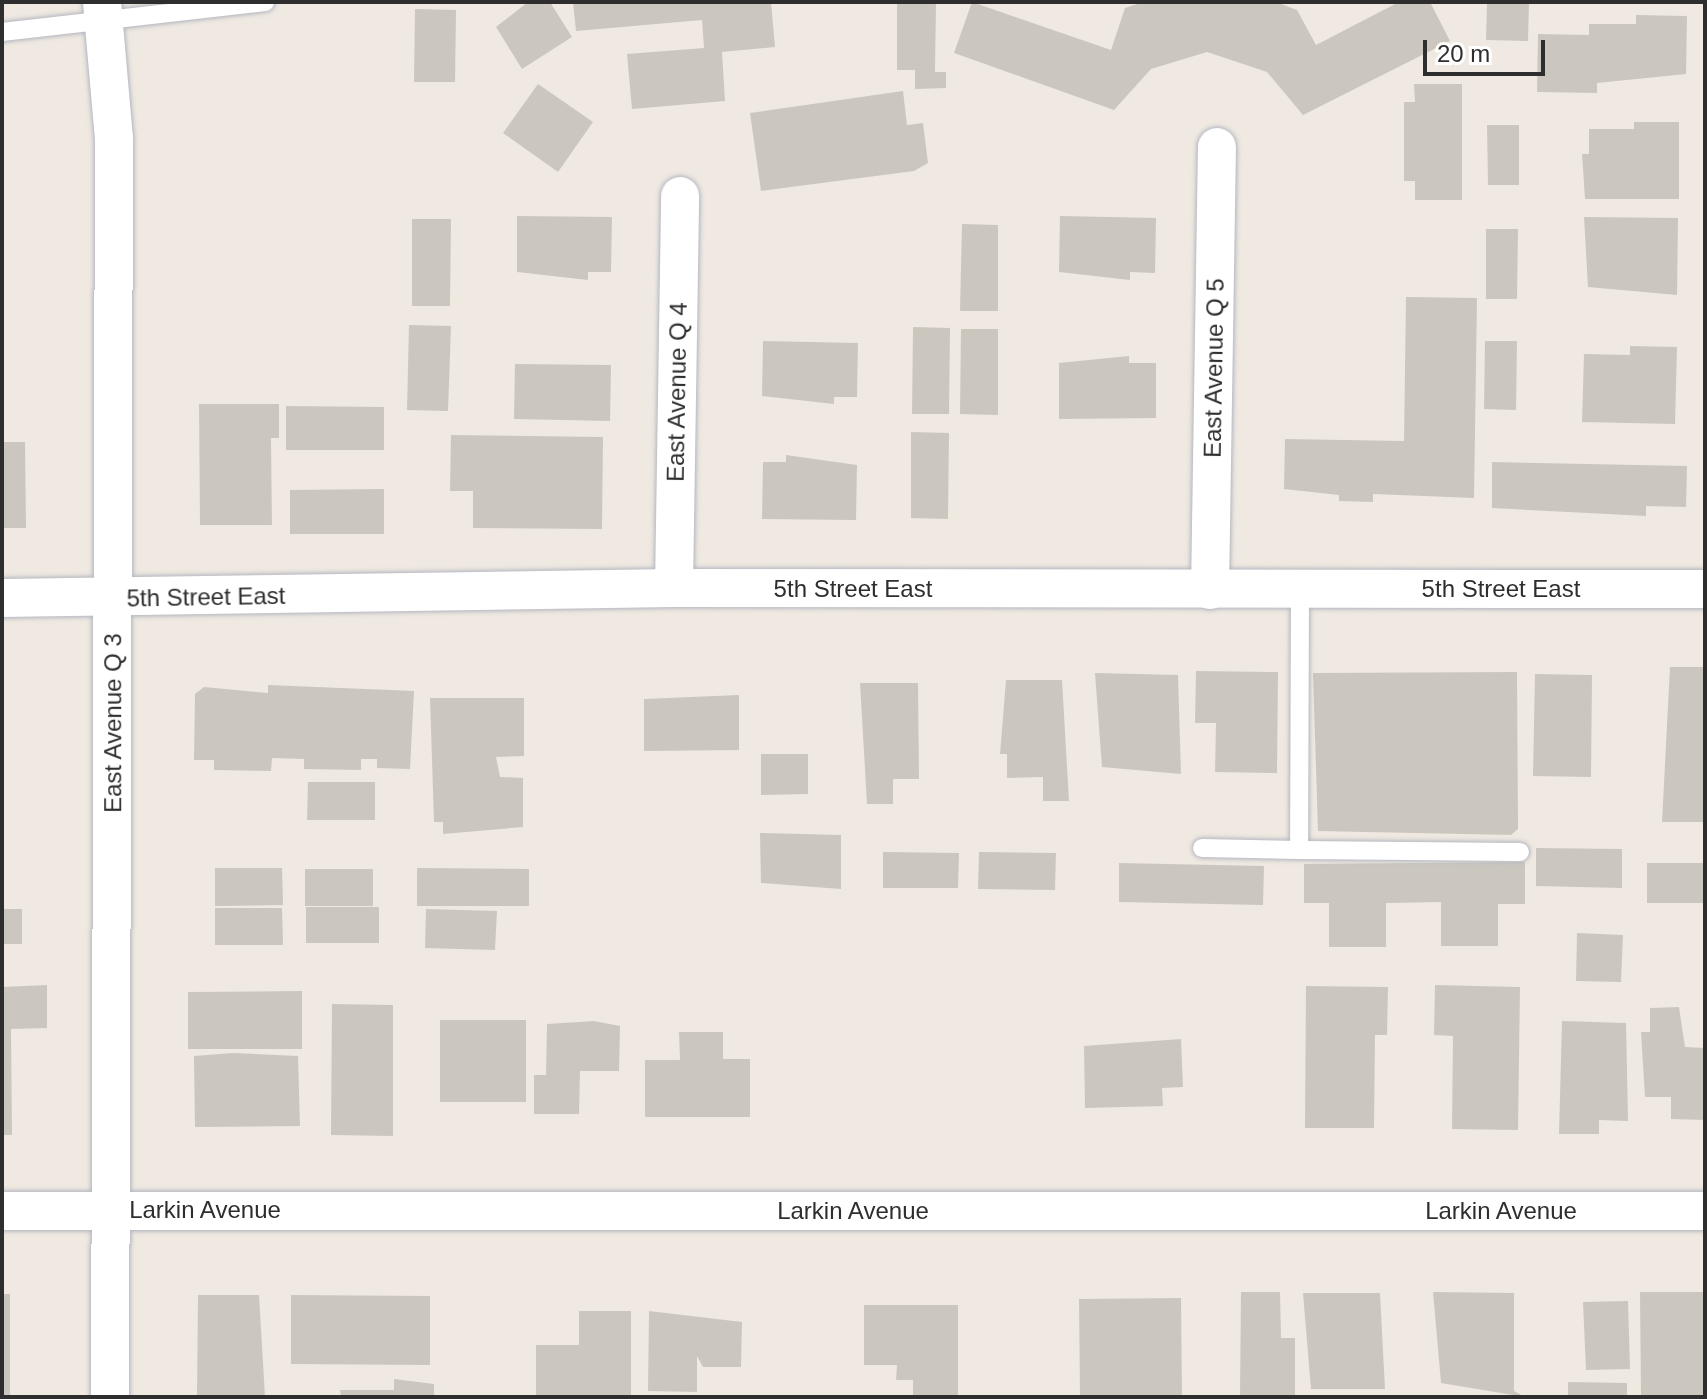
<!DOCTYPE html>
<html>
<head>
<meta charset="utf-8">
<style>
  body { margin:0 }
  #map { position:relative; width:1707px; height:1399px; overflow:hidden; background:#efe9e1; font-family:Arial,sans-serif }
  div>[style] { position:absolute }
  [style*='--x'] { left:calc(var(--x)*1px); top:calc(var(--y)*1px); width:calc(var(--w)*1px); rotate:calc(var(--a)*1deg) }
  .building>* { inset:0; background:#cbc7bf }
  .roads { filter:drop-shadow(0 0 2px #b4b7c1) drop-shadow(0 0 2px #b4b7c1) }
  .service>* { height:18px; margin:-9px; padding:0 9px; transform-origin:9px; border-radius:9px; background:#fff }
  .minor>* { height:38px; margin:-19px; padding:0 19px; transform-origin:19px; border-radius:19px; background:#fff }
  span { translate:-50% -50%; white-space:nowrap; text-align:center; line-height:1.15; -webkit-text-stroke:6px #fff; paint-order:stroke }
  .street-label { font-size:24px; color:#2e2e2e }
  .frame { position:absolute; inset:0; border:4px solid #2e2e2e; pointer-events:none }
  .scale { position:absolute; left:1423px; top:40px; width:122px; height:36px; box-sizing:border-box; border:4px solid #2e2e2e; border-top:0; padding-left:10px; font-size:24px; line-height:28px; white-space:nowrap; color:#2e2e2e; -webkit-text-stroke:6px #fff; paint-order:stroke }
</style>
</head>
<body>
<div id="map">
  <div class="building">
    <i style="clip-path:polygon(528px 2px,550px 2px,572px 37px,522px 69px,496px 27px)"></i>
    <i style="clip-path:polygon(573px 2px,771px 2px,775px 47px,722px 52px,725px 101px,632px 109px,627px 54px,704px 48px,702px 20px,576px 31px)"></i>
    <i style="clip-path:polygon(897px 2px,936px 2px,935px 72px,946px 72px,946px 88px,915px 89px,915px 70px,897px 70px)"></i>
    <i style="clip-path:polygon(972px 2px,1111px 50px,1125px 8px,1143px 2px,1276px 2px,1297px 10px,1316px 45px,1399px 2px,1430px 2px,1450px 41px,1303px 115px,1267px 72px,1207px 52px,1151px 69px,1114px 110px,954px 53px)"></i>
    <i style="clip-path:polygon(1487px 2px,1529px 2px,1528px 41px,1486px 40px)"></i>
    <i style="clip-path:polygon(415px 9px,456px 10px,455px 82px,414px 82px)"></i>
    <i style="clip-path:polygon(1636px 15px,1687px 16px,1686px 74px,1597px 83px,1597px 93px,1537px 92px,1538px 34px,1589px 35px,1589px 24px,1636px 24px)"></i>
    <i style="clip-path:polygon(538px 84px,593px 122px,558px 172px,503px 133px)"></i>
    <i style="clip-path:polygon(1414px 84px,1462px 84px,1462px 200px,1415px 200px,1415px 181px,1404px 181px,1404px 102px,1415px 102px)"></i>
    <i style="clip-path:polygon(903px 91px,907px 125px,923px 123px,928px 163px,914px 171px,761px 191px,750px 113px)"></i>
    <i style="clip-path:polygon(1634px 122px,1679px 122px,1679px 199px,1585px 199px,1582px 154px,1589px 154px,1589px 129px,1634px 129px)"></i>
    <i style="clip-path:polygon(1487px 125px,1519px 125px,1519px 185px,1488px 185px)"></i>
    <i style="clip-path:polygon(517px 216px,612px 217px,611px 272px,588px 272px,588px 280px,517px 272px)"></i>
    <i style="clip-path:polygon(1060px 216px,1156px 218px,1155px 273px,1130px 272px,1130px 280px,1059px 272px)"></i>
    <i style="clip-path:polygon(1584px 217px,1678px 218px,1677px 295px,1588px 287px)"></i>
    <i style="clip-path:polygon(412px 219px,451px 219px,450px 306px,412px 306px)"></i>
    <i style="clip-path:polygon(962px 224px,998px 225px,998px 311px,960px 311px)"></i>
    <i style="clip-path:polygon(1486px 229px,1518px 229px,1517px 299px,1486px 299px)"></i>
    <i style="clip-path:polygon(1406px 297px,1477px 298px,1474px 498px,1373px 494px,1373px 502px,1339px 501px,1339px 495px,1284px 489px,1285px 439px,1404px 441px)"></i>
    <i style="clip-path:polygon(409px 325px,451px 326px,448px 411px,407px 410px)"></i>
    <i style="clip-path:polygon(913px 327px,950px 328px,949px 414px,912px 414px)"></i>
    <i style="clip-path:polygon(961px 329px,998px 329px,998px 415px,960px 414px)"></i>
    <i style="clip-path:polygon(763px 341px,858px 343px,857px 397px,834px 397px,834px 404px,762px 396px)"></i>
    <i style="clip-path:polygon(1485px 341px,1517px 341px,1516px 410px,1484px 409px)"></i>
    <i style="clip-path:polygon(1630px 346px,1677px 347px,1675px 424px,1582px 422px,1584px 354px,1630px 355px)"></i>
    <i style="clip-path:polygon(1129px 356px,1129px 363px,1156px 363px,1156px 418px,1059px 419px,1059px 363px)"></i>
    <i style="clip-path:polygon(515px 364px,611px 365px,610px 421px,514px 419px)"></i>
    <i style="clip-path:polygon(199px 404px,279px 404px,279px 438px,271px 438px,272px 525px,200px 525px)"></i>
    <i style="clip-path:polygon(286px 406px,384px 407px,384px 450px,286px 450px)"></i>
    <i style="clip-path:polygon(911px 432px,949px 433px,948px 519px,911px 518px)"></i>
    <i style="clip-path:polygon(451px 435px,603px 437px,602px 529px,473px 528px,473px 491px,450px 491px)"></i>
    <i style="clip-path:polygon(2px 442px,25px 442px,26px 528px,2px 528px)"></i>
    <i style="clip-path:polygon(786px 455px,857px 465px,856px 520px,762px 519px,763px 462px,786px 462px)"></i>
    <i style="clip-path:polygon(1492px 462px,1687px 466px,1686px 507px,1646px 506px,1646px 516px,1492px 508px)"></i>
    <i style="clip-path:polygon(384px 489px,384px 534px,290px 534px,290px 490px)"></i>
    <i style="clip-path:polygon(1670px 667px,1705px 667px,1705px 822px,1662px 822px)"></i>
    <i style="clip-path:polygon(1196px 671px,1278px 672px,1277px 773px,1215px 772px,1216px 723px,1195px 723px)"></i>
    <i style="clip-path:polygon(1517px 672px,1518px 829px,1511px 835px,1318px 831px,1313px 673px)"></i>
    <i style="clip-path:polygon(1095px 673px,1178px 675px,1181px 774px,1102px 767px)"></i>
    <i style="clip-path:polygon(1535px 674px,1592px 675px,1591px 777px,1533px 776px)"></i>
    <i style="clip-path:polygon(1006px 680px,1062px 680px,1069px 801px,1043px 801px,1043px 777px,1007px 778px,1007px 754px,1000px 754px)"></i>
    <i style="clip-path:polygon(860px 683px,918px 683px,919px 779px,893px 779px,893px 804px,867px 804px)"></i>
    <i style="clip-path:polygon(268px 685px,414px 691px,410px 769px,377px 768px,377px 759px,361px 759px,361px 770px,304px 769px,304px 759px,272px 758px,271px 771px,214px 770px,214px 760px,194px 760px,195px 694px,204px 687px,268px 693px)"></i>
    <i style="clip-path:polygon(739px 695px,739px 750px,644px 751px,644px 699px)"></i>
    <i style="clip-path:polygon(430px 698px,524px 698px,524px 756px,496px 757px,500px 777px,523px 778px,523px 827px,443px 834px,443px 822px,434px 822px)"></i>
    <i style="clip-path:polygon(761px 754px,808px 754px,808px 794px,761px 795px)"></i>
    <i style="clip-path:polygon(308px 782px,375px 782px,375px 820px,307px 820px)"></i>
    <i style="clip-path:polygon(760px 833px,841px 835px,841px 889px,761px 883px)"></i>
    <i style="clip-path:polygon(1536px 848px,1622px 849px,1622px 888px,1536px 886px)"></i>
    <i style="clip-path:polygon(883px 852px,959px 853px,958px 888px,883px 888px)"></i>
    <i style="clip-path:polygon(979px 852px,1056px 853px,1055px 890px,978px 889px)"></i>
    <i style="clip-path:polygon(1525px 862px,1525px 904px,1498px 904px,1498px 946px,1441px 946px,1441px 902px,1386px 903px,1386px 947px,1329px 947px,1329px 903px,1304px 903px,1304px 864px)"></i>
    <i style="clip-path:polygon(1119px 863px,1264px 866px,1263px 905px,1119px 902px)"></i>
    <i style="clip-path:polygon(1647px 863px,1705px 863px,1705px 903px,1647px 903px)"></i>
    <i style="clip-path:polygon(215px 868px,282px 868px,283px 905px,215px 906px)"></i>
    <i style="clip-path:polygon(417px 868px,529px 869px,529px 906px,417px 906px)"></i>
    <i style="clip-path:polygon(305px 869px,373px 869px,373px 906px,305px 906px)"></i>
    <i style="clip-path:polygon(306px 907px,379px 907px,379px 943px,306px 943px)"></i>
    <i style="clip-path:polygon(215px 908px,282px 908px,283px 945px,215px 945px)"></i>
    <i style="clip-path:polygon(2px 909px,22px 909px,22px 944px,2px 944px)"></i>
    <i style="clip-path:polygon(426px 909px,497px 911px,495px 950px,425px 948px)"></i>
    <i style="clip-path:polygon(1577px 933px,1623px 935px,1621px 982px,1576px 981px)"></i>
    <i style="clip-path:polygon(47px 985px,47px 1028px,11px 1029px,12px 1135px,2px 1135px,2px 987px)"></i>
    <i style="clip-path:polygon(1435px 985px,1520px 987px,1518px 1130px,1452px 1129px,1453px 1036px,1434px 1035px)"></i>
    <i style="clip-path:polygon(1306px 986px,1388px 987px,1387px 1035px,1375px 1035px,1374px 1128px,1305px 1128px)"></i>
    <i style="clip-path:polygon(302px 991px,302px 1049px,188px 1049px,188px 992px)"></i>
    <i style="clip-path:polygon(332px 1004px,393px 1005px,393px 1136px,331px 1135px)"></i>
    <i style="clip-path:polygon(1679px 1007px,1685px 1047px,1705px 1048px,1705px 1120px,1671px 1119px,1671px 1097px,1645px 1097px,1641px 1032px,1650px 1032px,1650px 1008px)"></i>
    <i style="clip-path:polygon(440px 1020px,526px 1020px,526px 1102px,440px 1102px)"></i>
    <i style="clip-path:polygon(594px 1021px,620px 1026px,619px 1071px,580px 1071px,579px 1114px,534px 1114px,534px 1075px,546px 1075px,547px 1024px)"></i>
    <i style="clip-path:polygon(1562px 1021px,1626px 1023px,1628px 1121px,1599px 1120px,1599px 1134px,1559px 1134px)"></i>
    <i style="clip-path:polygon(679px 1032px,723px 1032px,723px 1059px,750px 1059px,750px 1117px,645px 1117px,645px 1060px,680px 1060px)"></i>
    <i style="clip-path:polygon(1181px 1039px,1183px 1087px,1162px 1088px,1163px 1106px,1085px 1108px,1084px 1046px)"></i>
    <i style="clip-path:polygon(233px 1053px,298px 1056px,300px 1126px,195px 1127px,194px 1056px)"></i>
    <i style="clip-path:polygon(1241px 1292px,1280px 1292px,1281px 1338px,1295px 1338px,1295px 1397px,1240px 1397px)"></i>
    <i style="clip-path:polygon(1433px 1292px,1514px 1293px,1514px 1391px,1525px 1397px,1441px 1383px)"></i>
    <i style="clip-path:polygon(1640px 1292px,1705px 1292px,1705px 1397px,1641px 1397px)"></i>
    <i style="clip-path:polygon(1303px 1293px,1380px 1293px,1385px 1389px,1311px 1389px)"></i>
    <i style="clip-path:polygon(2px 1294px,10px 1294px,10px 1397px,2px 1397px)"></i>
    <i style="clip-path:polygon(198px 1295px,259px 1295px,265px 1397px,197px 1397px)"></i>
    <i style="clip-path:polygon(291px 1295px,430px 1296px,430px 1365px,291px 1364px)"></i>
    <i style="clip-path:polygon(1181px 1298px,1182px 1397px,1080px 1397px,1079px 1299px)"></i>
    <i style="clip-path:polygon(1628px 1301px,1630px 1369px,1586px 1370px,1583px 1302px)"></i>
    <i style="clip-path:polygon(864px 1305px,958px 1305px,958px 1397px,913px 1397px,913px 1380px,896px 1380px,897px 1365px,864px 1365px)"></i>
    <i style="clip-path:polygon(579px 1311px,631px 1311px,631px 1397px,536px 1397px,536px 1345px,579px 1345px)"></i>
    <i style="clip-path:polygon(649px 1311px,742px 1322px,741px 1367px,703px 1367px,697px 1356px,697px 1392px,648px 1391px)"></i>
    <i style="clip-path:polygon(394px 1379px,434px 1384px,434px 1397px,341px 1397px,340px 1390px,394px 1390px)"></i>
    <i style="clip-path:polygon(1568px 1382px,1627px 1383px,1627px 1397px,1568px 1397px)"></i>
  </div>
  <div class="roads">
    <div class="service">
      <i style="--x:2;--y:32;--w:265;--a:-6.5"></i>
      <i style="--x:1300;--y:590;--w:260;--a:90.2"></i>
      <i style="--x:1299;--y:850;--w:221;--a:0.5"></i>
      <i style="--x:1202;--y:848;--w:97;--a:1.2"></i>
    </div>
    <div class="minor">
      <i style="--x:102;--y:2;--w:137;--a:85"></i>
      <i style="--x:114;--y:138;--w:1259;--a:90.18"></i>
      <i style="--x:674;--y:588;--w:392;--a:-89.1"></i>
      <i style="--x:1210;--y:590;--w:443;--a:-89.1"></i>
      <i style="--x:2;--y:598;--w:672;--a:-0.85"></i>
      <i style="--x:674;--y:588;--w:1031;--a:0.06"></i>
      <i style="--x:2;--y:1211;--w:1703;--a:0"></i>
    </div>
  </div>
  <div class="street-label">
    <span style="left:1214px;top:368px;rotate:-89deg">East Avenue Q 5</span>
    <span style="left:677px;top:392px;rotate:-89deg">East Avenue Q 4</span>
    <span style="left:853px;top:589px">5th Street East</span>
    <span style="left:1501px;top:589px">5th Street East</span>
    <span style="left:206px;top:597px;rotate:-1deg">5th Street East</span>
    <span style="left:113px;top:723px;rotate:-90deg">East Avenue Q 3</span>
    <span style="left:205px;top:1210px">Larkin Avenue</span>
    <span style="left:853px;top:1211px">Larkin Avenue</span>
    <span style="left:1501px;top:1211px">Larkin Avenue</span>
  </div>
  <div class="frame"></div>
  <div class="scale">20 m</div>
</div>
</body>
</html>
